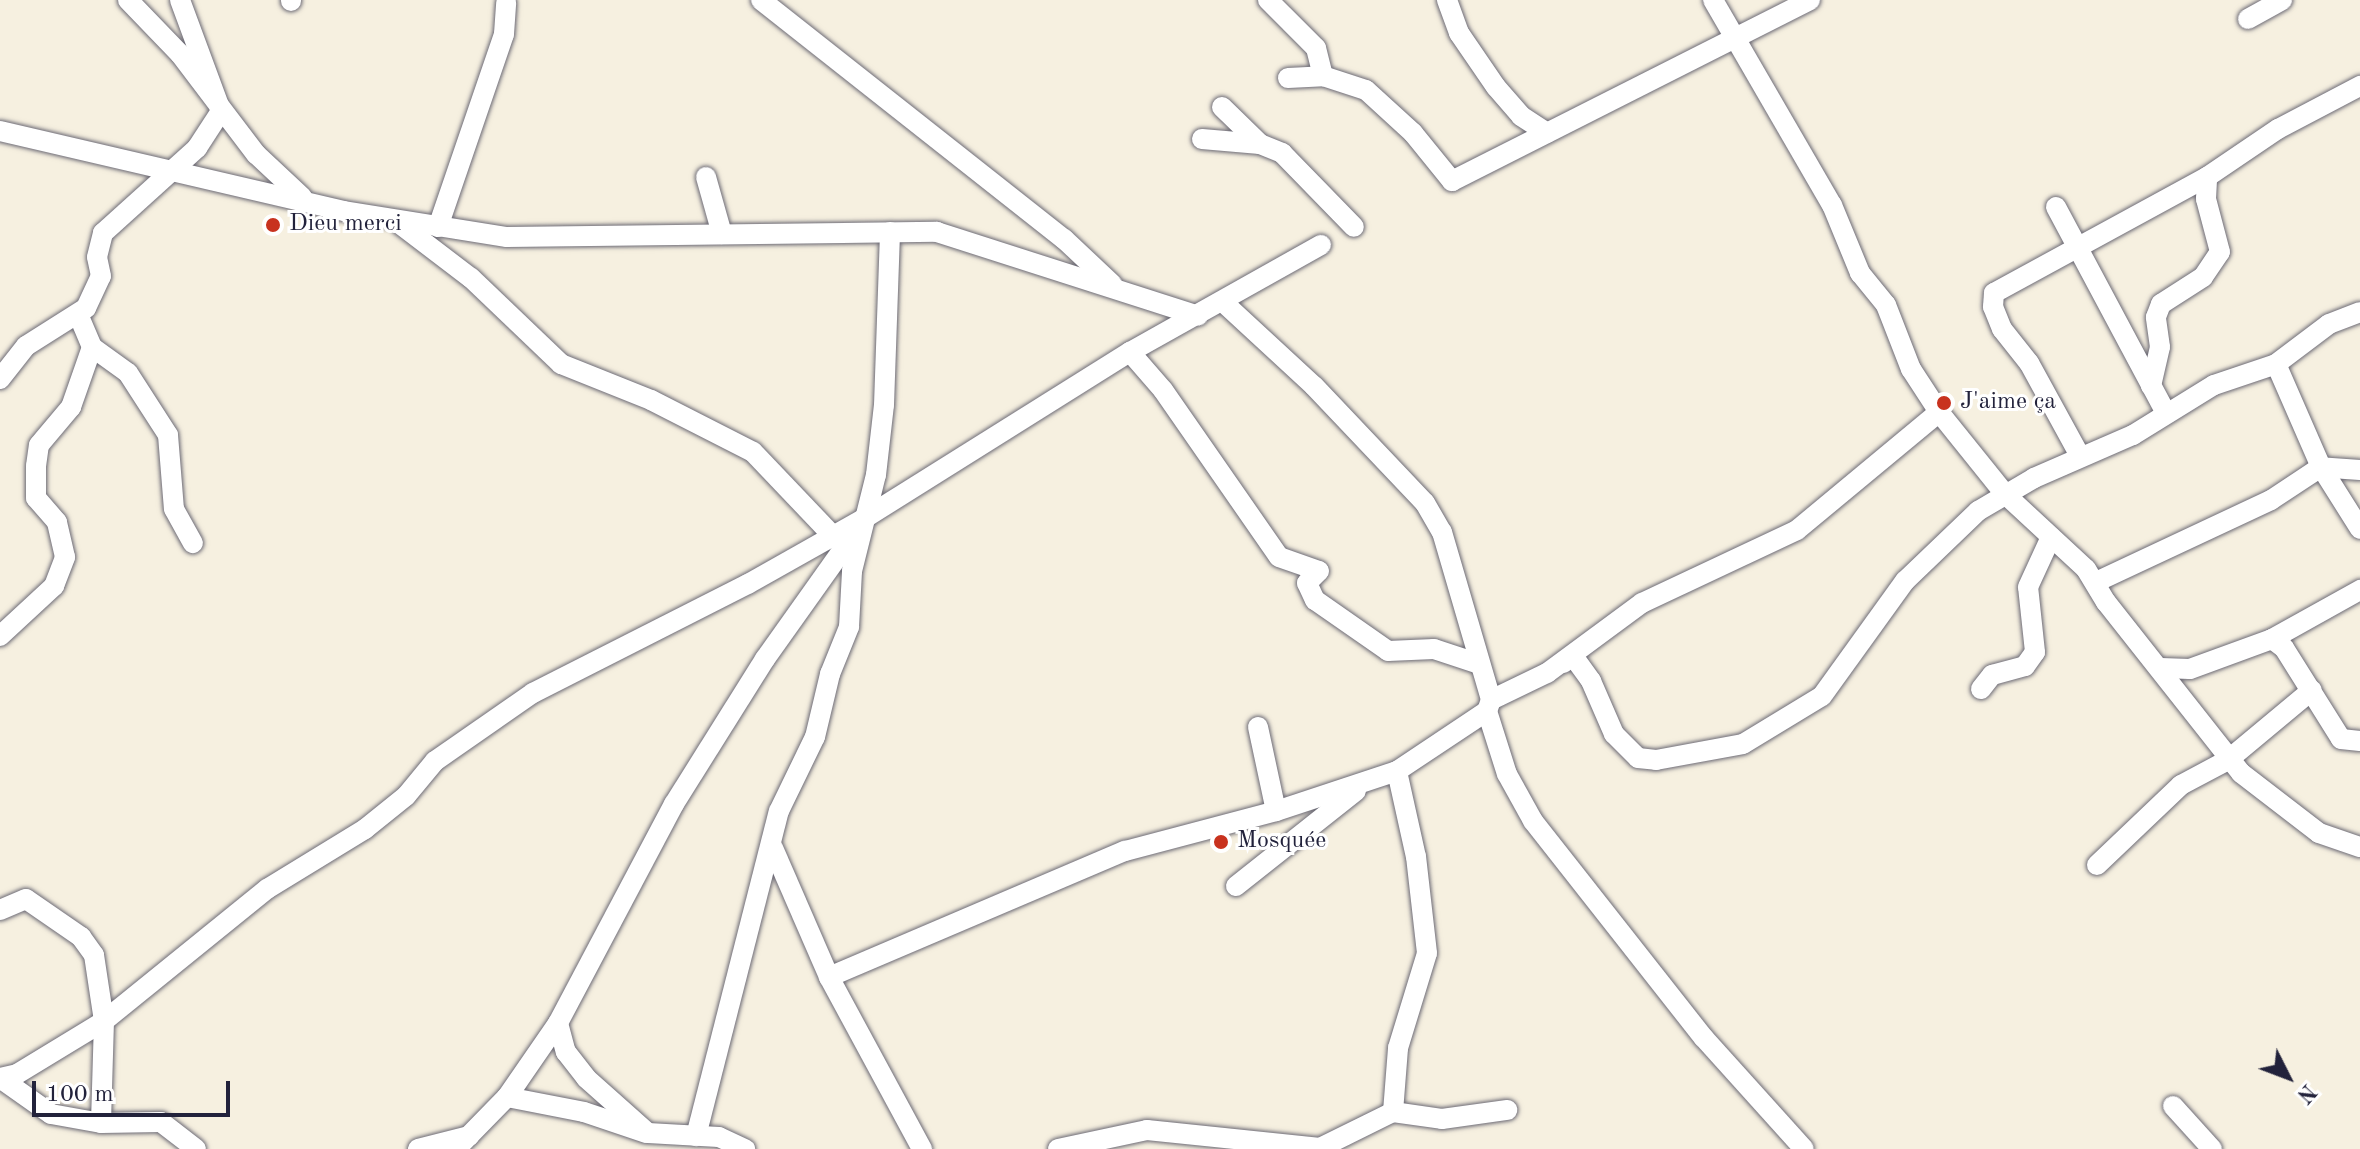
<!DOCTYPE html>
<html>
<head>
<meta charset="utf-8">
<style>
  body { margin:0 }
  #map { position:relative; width:2360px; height:1149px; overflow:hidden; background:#f6f0e0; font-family:"Old Standard TT",serif }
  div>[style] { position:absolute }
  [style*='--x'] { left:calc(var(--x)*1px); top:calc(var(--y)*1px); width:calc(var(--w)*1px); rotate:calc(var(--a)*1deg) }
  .roads { filter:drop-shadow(0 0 2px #6c6a75) drop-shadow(0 0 2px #6c6a75) }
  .minor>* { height:20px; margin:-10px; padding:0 10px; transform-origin:10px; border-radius:10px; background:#fff }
  .dots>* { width:22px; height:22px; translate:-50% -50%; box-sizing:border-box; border:4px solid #fff; border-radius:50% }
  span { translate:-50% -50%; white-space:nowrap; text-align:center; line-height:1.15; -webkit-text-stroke:6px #fff; paint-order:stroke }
  .poi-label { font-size:24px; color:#22223b }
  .left { translate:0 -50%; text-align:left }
  .north { position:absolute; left:2248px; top:1037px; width:80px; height:80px; -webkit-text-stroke:6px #fff; paint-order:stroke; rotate:132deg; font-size:22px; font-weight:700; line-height:32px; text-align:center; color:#22223b }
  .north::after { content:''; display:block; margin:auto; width:28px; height:36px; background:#22223b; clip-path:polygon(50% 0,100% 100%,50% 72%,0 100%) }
  .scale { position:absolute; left:32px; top:1081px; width:198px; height:36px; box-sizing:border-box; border:4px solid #22223b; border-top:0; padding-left:10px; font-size:24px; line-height:28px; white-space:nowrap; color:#22223b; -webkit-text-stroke:6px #fff; paint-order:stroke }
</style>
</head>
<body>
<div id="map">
  <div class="roads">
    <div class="minor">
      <i style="--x:128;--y:0;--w:75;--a:46.1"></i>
      <i style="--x:180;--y:54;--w:126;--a:52.8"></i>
      <i style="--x:256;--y:154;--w:63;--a:43.1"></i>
      <i style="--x:761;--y:0;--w:386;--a:38.3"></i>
      <i style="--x:1064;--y:239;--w:66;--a:43.2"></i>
      <i style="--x:1268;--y:0;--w:68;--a:45"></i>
      <i style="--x:1316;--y:48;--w:29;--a:76"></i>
      <i style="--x:1447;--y:0;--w:35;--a:70"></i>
      <i style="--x:1459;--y:33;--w:65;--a:55.6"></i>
      <i style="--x:1496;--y:87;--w:38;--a:49"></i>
      <i style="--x:1521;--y:116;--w:31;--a:33"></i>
      <i style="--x:1713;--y:0;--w:237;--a:59.9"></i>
      <i style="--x:1832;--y:205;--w:74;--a:67.6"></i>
      <i style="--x:1860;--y:273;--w:41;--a:50.9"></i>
      <i style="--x:1886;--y:305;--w:69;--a:68.7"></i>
      <i style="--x:1911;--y:369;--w:51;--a:56.9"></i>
      <i style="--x:1939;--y:412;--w:105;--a:51.2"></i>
      <i style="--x:2005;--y:494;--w:110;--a:42.8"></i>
      <i style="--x:2086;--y:569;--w:39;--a:59"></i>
      <i style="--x:2106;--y:602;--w:218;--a:51.7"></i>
      <i style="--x:2241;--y:773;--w:98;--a:37.6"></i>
      <i style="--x:2319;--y:833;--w:43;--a:18.9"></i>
      <i style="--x:291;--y:1;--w:1;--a:-90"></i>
      <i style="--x:2248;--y:19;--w:39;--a:-29"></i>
      <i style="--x:1288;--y:78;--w:35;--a:-3"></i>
      <i style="--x:1323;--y:76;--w:45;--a:18"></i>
      <i style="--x:1366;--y:90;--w:64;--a:42.5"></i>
      <i style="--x:1413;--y:133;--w:62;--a:50.9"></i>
      <i style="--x:1452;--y:181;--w:401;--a:-26.8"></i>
      <i style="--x:1222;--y:107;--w:53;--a:44.2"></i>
      <i style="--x:1260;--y:144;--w:24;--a:22"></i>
      <i style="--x:1282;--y:153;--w:103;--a:45.8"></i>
      <i style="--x:0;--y:131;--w:353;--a:13.1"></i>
      <i style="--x:344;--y:211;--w:165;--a:9.1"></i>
      <i style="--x:507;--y:237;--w:430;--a:-0.7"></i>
      <i style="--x:937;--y:232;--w:274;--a:17.8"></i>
      <i style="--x:1202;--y:139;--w:58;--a:4.9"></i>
      <i style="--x:706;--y:177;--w:59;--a:74.3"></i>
      <i style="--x:2056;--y:207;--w:234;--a:61.9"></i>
      <i style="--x:400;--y:224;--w:89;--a:37.3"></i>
      <i style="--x:471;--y:278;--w:124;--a:43.7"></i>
      <i style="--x:561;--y:364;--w:97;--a:21.8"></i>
      <i style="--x:651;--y:400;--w:114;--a:27"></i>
      <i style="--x:753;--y:452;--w:116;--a:46.4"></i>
      <i style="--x:438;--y:227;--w:204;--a:-71.1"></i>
      <i style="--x:504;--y:34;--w:31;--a:-86"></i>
      <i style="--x:1224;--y:303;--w:122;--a:42.7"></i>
      <i style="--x:1314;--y:386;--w:161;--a:46.5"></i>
      <i style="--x:1425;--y:503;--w:34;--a:60"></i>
      <i style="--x:1442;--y:532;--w:175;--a:73.7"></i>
      <i style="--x:92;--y:347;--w:44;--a:35.8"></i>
      <i style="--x:128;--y:373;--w:74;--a:57.2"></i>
      <i style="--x:168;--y:435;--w:74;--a:85.4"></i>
      <i style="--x:174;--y:509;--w:39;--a:61"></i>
      <i style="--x:1130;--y:352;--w:50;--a:49"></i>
      <i style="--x:1163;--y:390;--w:203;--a:55.2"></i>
      <i style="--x:1279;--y:557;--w:42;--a:19.3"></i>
      <i style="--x:1319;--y:571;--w:17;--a:135"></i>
      <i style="--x:1307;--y:583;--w:19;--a:65"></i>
      <i style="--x:1315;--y:600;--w:89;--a:34.9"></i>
      <i style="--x:1388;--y:651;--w:46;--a:-2.5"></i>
      <i style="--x:1434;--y:649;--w:47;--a:18.4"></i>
      <i style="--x:0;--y:379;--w:42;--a:-51.8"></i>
      <i style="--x:26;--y:346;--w:71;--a:-32.3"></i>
      <i style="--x:86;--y:308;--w:35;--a:-65"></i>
      <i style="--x:101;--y:276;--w:19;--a:-102"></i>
      <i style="--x:97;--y:257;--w:25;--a:-76"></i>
      <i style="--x:103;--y:233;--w:127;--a:-42.1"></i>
      <i style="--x:197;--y:148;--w:44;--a:-57"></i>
      <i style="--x:221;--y:111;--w:118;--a:-110.3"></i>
      <i style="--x:2151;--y:386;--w:40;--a:-77"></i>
      <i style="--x:2160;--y:347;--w:30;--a:-98"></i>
      <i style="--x:2156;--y:317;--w:14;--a:-69"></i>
      <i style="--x:2161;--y:304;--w:50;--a:-32.7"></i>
      <i style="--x:2203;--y:277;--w:30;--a:-56"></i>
      <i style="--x:2220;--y:252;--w:55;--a:-104.8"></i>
      <i style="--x:2206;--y:199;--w:22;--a:-87"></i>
      <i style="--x:2080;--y:456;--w:106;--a:-118.7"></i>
      <i style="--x:2029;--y:363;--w:43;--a:-128.5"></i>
      <i style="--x:2002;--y:329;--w:24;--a:-112"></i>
      <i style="--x:1993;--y:307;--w:14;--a:-86"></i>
      <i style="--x:1994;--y:293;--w:243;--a:-28.6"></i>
      <i style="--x:2207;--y:177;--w:86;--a:-34.1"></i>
      <i style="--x:2278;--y:129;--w:93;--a:-27.7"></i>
      <i style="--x:2360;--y:470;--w:39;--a:-176"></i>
      <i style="--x:2321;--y:467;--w:73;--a:57.8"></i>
      <i style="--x:2096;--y:582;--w:193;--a:-25.1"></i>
      <i style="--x:2271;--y:500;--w:60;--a:-33.4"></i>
      <i style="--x:2321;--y:467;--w:112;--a:-113.6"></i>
      <i style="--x:0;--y:636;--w:74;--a:-42.8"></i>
      <i style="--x:54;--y:586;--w:31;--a:-69"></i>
      <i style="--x:65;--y:557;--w:36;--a:-103"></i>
      <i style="--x:57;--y:522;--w:32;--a:-131"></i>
      <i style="--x:36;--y:498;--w:32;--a:-90"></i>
      <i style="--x:36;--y:466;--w:21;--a:-82"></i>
      <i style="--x:39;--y:445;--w:50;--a:-49.9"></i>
      <i style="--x:71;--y:407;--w:64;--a:-70.7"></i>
      <i style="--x:92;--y:347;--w:36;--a:-113"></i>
      <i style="--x:2272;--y:639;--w:101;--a:-29.1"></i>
      <i style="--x:1563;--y:663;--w:12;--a:-35"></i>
      <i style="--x:1573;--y:656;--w:31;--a:54"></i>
      <i style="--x:1591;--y:681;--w:58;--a:66.5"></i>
      <i style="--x:1614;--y:734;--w:34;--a:45"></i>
      <i style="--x:1638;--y:758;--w:18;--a:6"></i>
      <i style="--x:1656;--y:760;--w:88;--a:-10.4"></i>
      <i style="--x:1743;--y:744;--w:92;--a:-31.3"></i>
      <i style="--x:1822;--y:696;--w:142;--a:-54.2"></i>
      <i style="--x:1905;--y:581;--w:101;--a:-43.8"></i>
      <i style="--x:1978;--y:511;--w:65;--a:-30.5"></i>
      <i style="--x:2034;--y:478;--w:108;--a:-23.5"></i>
      <i style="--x:2133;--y:435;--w:95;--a:-31.7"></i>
      <i style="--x:2214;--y:385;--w:65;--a:-18.7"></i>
      <i style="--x:2276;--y:364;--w:66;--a:-37"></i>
      <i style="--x:2329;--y:324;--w:33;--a:-21"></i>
      <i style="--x:2161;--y:668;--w:29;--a:2"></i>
      <i style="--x:2190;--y:669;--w:87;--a:-20.1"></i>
      <i style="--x:2272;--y:639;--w:15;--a:37"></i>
      <i style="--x:2284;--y:648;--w:107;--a:57.9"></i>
      <i style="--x:2341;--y:739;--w:19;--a:6"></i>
      <i style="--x:1981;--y:689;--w:18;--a:-52"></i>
      <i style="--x:1992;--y:675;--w:34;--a:-15"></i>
      <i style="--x:2025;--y:666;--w:17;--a:-54"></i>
      <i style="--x:2035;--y:652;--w:65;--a:-96.1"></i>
      <i style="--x:2028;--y:587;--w:55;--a:-65.3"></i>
      <i style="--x:1487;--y:711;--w:66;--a:72.4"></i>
      <i style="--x:1507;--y:774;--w:54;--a:61"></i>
      <i style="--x:1533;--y:821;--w:276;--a:51.8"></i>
      <i style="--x:1704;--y:1038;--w:149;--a:48"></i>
      <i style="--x:1258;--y:727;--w:86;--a:77.9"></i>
      <i style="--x:773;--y:848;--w:141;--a:66.5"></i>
      <i style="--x:829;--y:977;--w:196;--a:61.6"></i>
      <i style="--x:2097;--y:865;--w:116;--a:-43.6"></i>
      <i style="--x:2181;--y:785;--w:53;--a:-28"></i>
      <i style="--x:2228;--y:760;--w:109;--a:-39.8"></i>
      <i style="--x:1236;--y:886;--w:153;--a:-38.4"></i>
      <i style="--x:0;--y:910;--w:28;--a:-23"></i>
      <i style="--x:26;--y:899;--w:67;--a:34.6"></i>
      <i style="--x:81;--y:937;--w:22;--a:54"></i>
      <i style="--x:94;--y:955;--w:67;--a:81.4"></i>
      <i style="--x:104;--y:1021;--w:102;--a:91.7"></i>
      <i style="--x:829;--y:977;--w:322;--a:-23.1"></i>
      <i style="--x:1125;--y:851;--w:156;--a:-14.8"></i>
      <i style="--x:1276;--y:811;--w:127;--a:-18.3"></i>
      <i style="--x:1397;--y:771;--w:108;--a:-33.7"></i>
      <i style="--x:1487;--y:711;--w:12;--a:-70"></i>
      <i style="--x:1491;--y:700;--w:62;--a:-25.7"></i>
      <i style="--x:1547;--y:673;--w:118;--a:-36.4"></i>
      <i style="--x:1642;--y:603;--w:171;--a:-25.2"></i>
      <i style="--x:1797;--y:530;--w:185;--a:-39.7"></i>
      <i style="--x:558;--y:1023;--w:30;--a:75"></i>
      <i style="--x:566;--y:1052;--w:33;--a:52"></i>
      <i style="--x:586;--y:1078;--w:83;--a:41.6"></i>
      <i style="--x:648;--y:1133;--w:71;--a:3.2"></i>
      <i style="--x:719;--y:1137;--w:29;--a:25"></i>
      <i style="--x:0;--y:1078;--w:17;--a:-13"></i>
      <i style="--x:17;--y:1074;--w:102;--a:-31.3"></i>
      <i style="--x:104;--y:1021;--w:210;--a:-39"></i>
      <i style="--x:267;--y:889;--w:115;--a:-31.5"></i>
      <i style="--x:365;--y:829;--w:53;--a:-38.8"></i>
      <i style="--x:406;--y:796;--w:45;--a:-50.4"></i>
      <i style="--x:435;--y:761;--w:119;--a:-34.8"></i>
      <i style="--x:533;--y:693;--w:241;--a:-26.9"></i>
      <i style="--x:748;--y:584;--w:134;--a:-29.4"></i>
      <i style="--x:865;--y:518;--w:313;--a:-32.1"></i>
      <i style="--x:1130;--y:352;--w:219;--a:-29.3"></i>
      <i style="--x:0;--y:1078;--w:62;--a:35.2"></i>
      <i style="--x:51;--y:1114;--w:51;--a:10.2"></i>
      <i style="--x:101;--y:1123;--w:60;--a:-1"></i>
      <i style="--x:161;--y:1122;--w:44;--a:37.6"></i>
      <i style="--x:507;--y:1097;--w:78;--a:11"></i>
      <i style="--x:584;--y:1112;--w:65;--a:18.7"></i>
      <i style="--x:2173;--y:1106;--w:58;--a:47.8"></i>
      <i style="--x:1393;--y:1112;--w:49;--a:8.1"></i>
      <i style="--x:1442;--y:1119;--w:66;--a:-7.9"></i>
      <i style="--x:696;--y:1136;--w:335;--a:-75.7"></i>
      <i style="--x:779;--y:811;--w:82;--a:-64.1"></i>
      <i style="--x:815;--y:737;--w:65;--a:-76.6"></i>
      <i style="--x:830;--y:674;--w:51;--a:-68"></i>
      <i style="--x:849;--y:627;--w:56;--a:-86.9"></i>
      <i style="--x:852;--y:571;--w:99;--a:-76"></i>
      <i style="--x:876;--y:475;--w:70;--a:-83.5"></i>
      <i style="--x:884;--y:405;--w:173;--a:-88"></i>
      <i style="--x:418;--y:1149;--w:53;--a:-14.3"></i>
      <i style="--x:456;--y:1149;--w:73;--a:-45.6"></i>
      <i style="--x:507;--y:1097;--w:90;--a:-55.4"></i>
      <i style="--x:558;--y:1023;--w:248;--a:-62.1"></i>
      <i style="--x:674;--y:804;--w:171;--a:-57.9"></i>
      <i style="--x:765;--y:659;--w:161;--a:-54.6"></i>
      <i style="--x:1058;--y:1149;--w:91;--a:-12.1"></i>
      <i style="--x:1147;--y:1130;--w:174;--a:5.9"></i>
      <i style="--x:1320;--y:1148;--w:81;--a:-26.3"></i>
      <i style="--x:1393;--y:1112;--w:64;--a:-85.5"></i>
      <i style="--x:1398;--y:1048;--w:99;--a:-73"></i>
      <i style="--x:1427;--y:953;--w:97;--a:-96.5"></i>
      <i style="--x:1416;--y:857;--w:88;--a:-102.5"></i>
    </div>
  </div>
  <div class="dots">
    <i style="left:273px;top:225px;background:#c8321e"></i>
    <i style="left:1944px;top:403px;background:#c8321e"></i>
    <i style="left:1221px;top:842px;background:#c8321e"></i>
  </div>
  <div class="poi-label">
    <span class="left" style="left:289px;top:225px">Dieu merci</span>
    <span class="left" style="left:1960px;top:403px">J'aime ça</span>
    <span class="left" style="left:1237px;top:842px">Mosquée</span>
  </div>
  <div class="north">N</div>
  <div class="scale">100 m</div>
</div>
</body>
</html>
